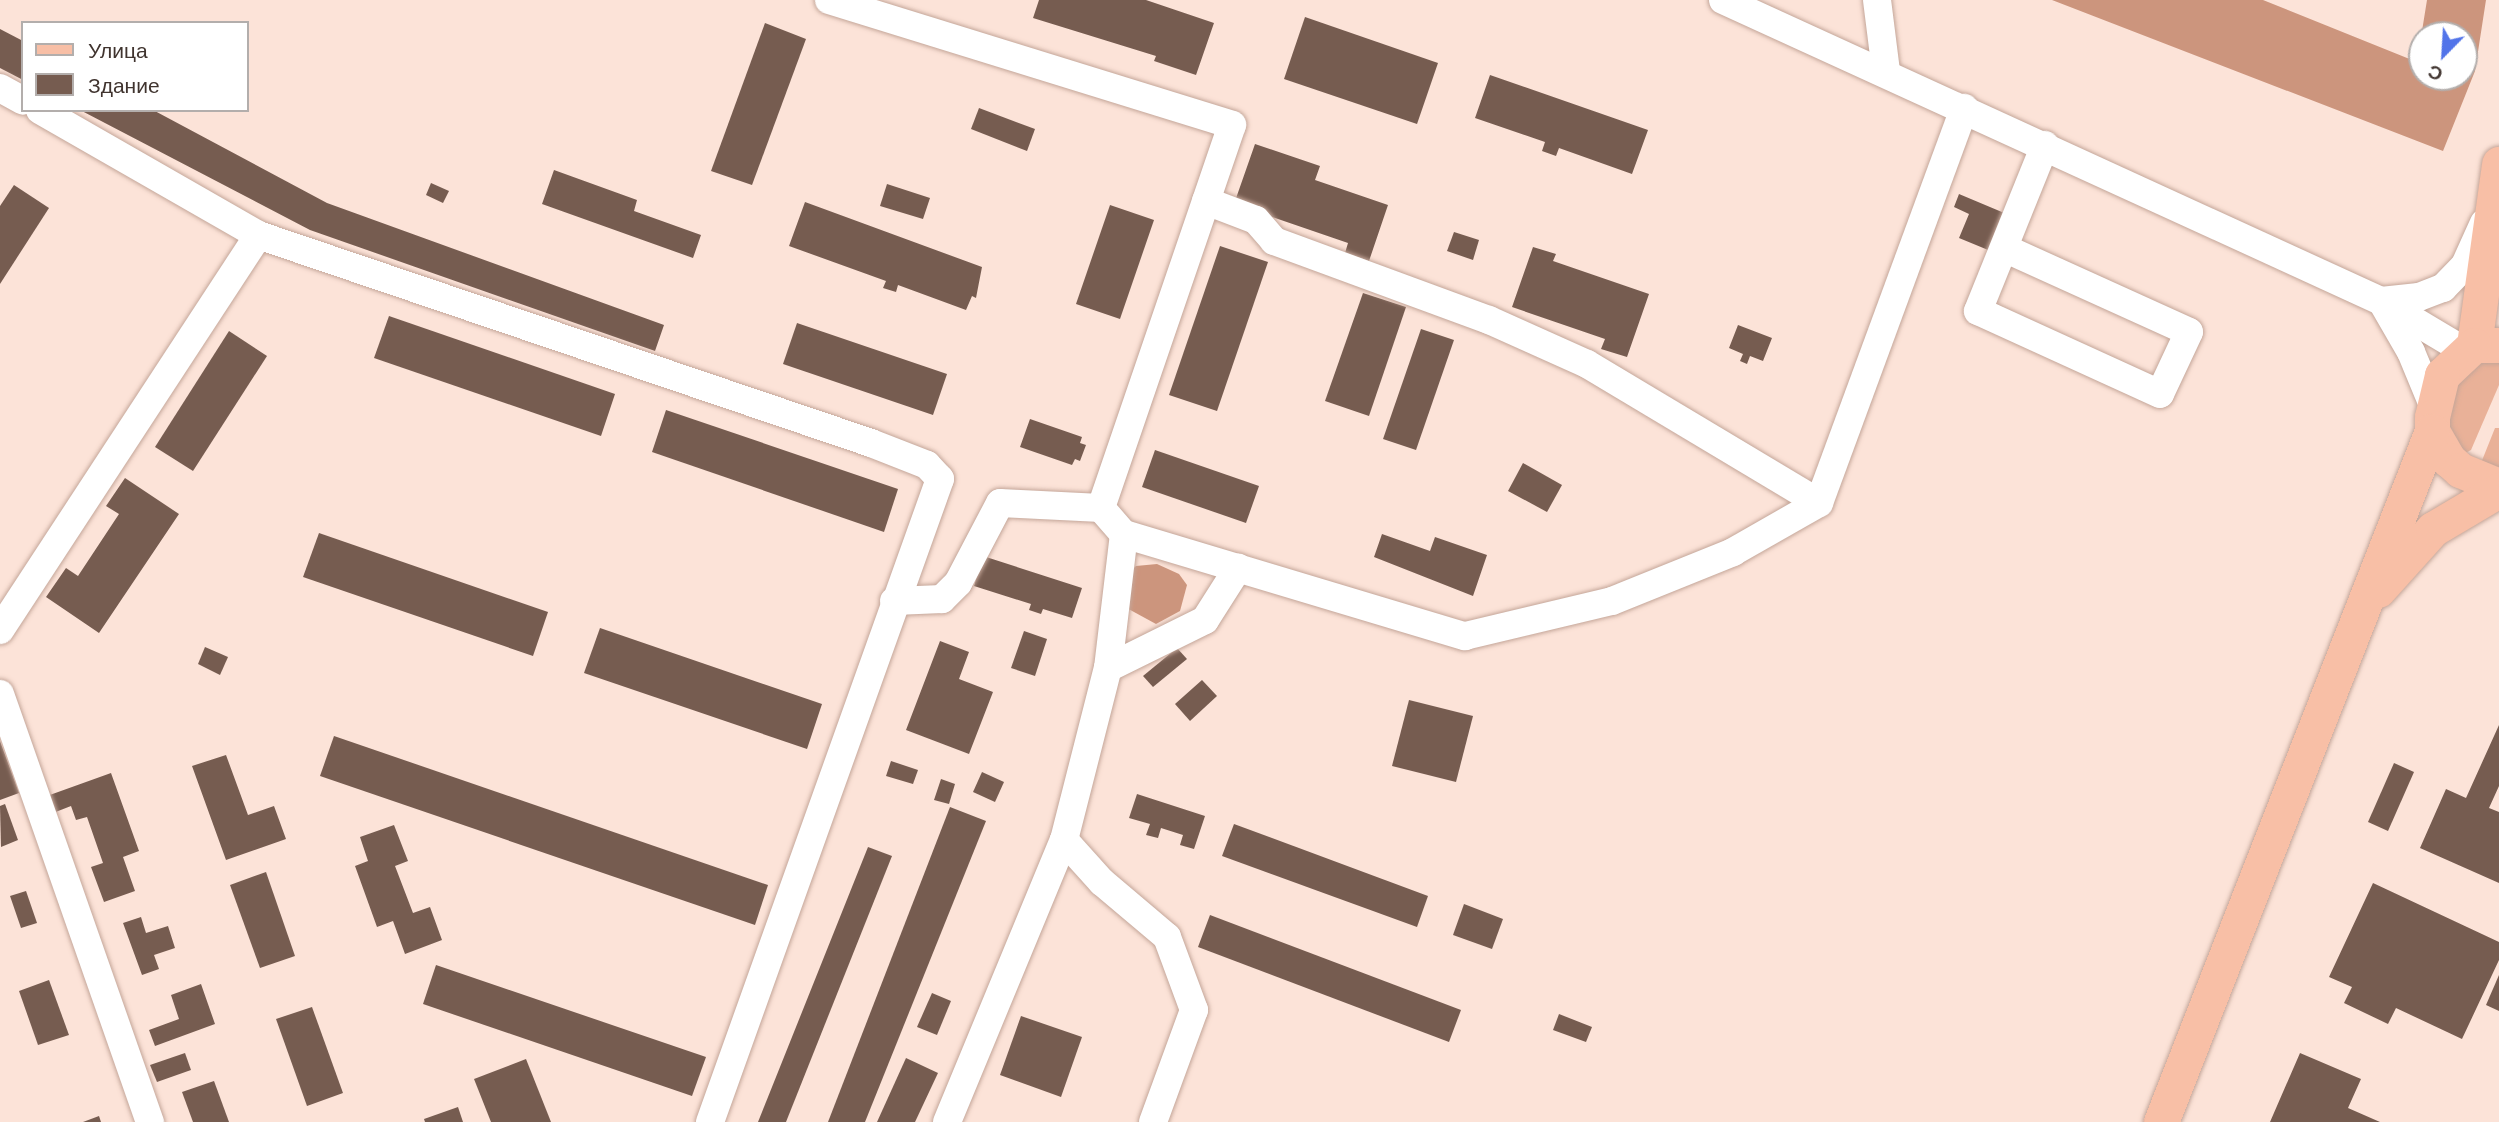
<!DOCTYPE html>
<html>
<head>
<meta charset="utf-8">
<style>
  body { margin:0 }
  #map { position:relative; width:2499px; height:1122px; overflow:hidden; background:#fce3d8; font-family:Barlow,sans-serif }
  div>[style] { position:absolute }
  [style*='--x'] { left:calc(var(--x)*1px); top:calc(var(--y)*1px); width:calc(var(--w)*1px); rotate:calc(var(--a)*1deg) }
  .green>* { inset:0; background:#e9b198 }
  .forest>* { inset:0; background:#cc957d }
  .building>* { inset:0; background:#765c50 }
  .roads { filter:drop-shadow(0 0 2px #c4a699) drop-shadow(0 0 2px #c4a699) }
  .minor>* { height:28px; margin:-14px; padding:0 14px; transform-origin:14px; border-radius:14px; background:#fff }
  .major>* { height:35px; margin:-17.5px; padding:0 17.5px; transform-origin:17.5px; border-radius:17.5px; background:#f8bfa6 }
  span { translate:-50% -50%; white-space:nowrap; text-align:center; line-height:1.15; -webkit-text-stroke:7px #fff; paint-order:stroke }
  .legend { position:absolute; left:21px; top:21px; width:228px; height:91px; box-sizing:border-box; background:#fff; border:2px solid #b3aeac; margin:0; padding:9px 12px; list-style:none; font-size:21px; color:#40342f }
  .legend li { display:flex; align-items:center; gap:14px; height:35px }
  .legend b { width:35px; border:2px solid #b3aeac }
  .north { position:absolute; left:2408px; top:21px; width:70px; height:70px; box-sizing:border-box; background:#fff; border:2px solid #b3aeac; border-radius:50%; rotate:204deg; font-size:19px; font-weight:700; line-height:28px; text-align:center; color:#40342f }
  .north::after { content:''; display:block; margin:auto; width:24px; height:32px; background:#5274e9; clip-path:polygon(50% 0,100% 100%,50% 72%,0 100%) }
</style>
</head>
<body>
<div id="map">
  <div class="green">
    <i style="clip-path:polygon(2499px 354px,2499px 385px,2471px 450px,2458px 457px,2441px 405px,2457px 372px)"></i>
    <i style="clip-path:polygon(2495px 428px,2499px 428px,2499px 474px,2481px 463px)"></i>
  </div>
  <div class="forest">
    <i style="clip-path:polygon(evenodd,2052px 0,2263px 0,2417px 62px,2427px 0,2486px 0,2475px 71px,2443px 151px,2052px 0,2422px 35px,2464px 35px,2464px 77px,2422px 77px,2422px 35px)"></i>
    <i style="clip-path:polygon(1157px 564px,1179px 574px,1187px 585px,1180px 611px,1156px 624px,1123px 606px,1124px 577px,1136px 566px)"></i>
  </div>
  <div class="building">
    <i style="clip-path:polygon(1039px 0,1146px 0,1214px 23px,1196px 75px,1154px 61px,1156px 56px,1033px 18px)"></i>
    <i style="clip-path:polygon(1305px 17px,1438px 63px,1417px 124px,1284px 79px)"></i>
    <i style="clip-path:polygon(765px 23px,806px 39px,752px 185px,711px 171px)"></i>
    <i style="clip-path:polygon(0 29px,23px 41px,23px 80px,0 68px)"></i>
    <i style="clip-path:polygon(1490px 75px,1648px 130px,1632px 174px,1559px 148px,1556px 156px,1542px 151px,1545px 142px,1475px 118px)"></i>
    <i style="clip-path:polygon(979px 108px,1035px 129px,1027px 151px,971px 129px)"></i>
    <i style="clip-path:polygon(80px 110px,153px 110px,327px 203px,664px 325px,655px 351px,310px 230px)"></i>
    <i style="clip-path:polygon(1255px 144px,1320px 166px,1315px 180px,1388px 205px,1369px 261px,1345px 253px,1348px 243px,1234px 204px)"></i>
    <i style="clip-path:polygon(554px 170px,637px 200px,634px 211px,701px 235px,693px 258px,542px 204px)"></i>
    <i style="clip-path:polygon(431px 183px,449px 191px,443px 203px,426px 195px)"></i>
    <i style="clip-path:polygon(887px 184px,930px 198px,923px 219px,880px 206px)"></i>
    <i style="clip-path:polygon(14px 185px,49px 208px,0 284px,0 206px)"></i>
    <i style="clip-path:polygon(1959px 194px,2009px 215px,1993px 252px,1959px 238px,1969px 214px,1954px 207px)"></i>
    <i style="clip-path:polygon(805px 202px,982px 267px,976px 298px,972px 296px,966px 310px,898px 285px,896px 292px,883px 288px,886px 281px,789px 246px)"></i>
    <i style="clip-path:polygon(1110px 205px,1154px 220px,1120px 319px,1076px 304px)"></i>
    <i style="clip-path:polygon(1454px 232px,1479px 240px,1473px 260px,1447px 251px)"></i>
    <i style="clip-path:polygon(1220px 246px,1268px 262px,1217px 411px,1169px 395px)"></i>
    <i style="clip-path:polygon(1533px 247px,1556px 254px,1553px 261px,1649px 294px,1627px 357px,1601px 349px,1605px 339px,1512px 307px)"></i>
    <i style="clip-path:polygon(1363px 293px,1406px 307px,1369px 416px,1325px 401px)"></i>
    <i style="clip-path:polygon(389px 316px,615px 394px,601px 436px,374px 358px)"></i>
    <i style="clip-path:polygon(797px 323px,947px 374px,933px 415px,783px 364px)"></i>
    <i style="clip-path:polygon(1738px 325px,1772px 338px,1763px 361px,1750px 356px,1747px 364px,1740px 361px,1743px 354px,1729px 348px)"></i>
    <i style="clip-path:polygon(1421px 329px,1454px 340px,1416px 450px,1383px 439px)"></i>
    <i style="clip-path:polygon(229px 331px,267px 356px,193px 471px,155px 447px)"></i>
    <i style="clip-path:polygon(666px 410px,898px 489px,884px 532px,652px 452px)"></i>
    <i style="clip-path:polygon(1030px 419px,1082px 437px,1080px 443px,1086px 445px,1080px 461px,1075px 459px,1072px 465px,1020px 447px)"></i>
    <i style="clip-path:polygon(1155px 450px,1259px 486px,1246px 523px,1142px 487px)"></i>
    <i style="clip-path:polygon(1523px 463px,1562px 485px,1547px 512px,1508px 491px)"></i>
    <i style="clip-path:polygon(125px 478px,179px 514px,99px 633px,46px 597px,66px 568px,78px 576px,119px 514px,106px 506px)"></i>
    <i style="clip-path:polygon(319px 533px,548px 612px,533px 656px,303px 577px)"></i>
    <i style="clip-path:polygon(1382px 534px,1430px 551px,1435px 537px,1487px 555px,1473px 596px,1374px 557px)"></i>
    <i style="clip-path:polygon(983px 556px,1082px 588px,1072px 618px,1043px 609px,1041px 614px,1029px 610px,1031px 604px,974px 586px)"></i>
    <i style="clip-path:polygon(600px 628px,822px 704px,807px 749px,584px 673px)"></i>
    <i style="clip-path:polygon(1024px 631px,1047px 639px,1035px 676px,1011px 668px)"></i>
    <i style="clip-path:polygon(940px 641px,969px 652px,959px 679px,993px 692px,969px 754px,906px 730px)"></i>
    <i style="clip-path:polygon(205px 647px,228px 657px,220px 675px,198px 664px)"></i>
    <i style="clip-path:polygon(1177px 648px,1187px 659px,1153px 687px,1143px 676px)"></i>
    <i style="clip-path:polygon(1202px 680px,1217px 696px,1190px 721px,1175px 704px)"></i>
    <i style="clip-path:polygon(1409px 700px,1473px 716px,1456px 782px,1392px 766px)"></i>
    <i style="clip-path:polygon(2499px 725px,2499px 786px,2489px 808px,2499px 812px,2499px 883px,2420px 848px,2446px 789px,2466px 798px)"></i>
    <i style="clip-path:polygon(334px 736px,768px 885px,755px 925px,320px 776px)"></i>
    <i style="clip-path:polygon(0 741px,19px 793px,0 800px)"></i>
    <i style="clip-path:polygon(226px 755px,248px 815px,274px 806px,286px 839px,226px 860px,192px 766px)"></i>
    <i style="clip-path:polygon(891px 761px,918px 770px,913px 784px,886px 776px)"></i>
    <i style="clip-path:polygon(2394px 763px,2414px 772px,2388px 831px,2368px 822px)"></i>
    <i style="clip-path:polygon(982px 772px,1004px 782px,995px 802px,973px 792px)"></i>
    <i style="clip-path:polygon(111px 773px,139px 851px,123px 857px,135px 891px,104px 902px,91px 867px,103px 863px,87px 817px,76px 820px,71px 806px,53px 813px,47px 796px)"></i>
    <i style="clip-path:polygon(941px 779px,955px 784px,949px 804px,934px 800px)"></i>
    <i style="clip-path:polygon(1137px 794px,1205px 816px,1194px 849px,1180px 845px,1183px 835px,1161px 828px,1158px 838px,1146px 835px,1150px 824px,1129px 818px)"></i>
    <i style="clip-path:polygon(5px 804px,18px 840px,1px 847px,0 806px)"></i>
    <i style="clip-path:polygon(950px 807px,986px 821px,865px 1122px,828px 1122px)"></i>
    <i style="clip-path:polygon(1234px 824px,1428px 896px,1417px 927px,1222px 856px)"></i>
    <i style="clip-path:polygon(394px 825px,408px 861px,395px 866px,413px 913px,430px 907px,442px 940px,405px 954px,393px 921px,377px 927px,355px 866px,368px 861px,360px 837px)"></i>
    <i style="clip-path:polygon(868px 847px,892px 856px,786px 1122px,758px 1122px)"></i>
    <i style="clip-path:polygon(266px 872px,295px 956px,260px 968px,230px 885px)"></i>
    <i style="clip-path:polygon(2373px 883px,2499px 942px,2499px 960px,2462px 1039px,2396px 1008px,2388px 1024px,2344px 1003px,2352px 987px,2329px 977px)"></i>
    <i style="clip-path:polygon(26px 891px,37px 923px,21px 928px,10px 896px)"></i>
    <i style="clip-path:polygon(1464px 904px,1503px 919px,1492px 949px,1453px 935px)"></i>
    <i style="clip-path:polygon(1210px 915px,1461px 1010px,1449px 1042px,1198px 947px)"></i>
    <i style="clip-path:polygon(141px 917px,146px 933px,168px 926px,175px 948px,154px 955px,159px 969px,142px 975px,123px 923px)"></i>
    <i style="clip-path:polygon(436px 965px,706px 1057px,692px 1096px,423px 1004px)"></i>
    <i style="clip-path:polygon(2499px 975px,2499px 1011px,2486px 1005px)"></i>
    <i style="clip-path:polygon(49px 980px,69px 1035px,38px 1045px,19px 991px)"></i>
    <i style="clip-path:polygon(201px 984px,215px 1024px,155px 1046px,149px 1030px,179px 1019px,171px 995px)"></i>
    <i style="clip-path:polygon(932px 993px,951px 1001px,937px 1035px,917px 1027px)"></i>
    <i style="clip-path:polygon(312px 1007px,343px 1093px,307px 1106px,276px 1019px)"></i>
    <i style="clip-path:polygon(1559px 1014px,1592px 1027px,1586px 1042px,1553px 1030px)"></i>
    <i style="clip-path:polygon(1021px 1016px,1082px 1037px,1061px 1097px,1000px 1075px)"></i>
    <i style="clip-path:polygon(185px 1053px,191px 1070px,157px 1082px,150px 1065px)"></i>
    <i style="clip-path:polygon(2300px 1053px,2361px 1079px,2348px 1108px,2380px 1122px,2270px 1122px)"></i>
    <i style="clip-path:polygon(906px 1058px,938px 1073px,915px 1122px,877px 1122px)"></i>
    <i style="clip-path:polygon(526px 1059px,551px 1122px,491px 1122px,474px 1079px)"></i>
    <i style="clip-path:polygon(214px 1081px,229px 1122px,193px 1122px,182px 1092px)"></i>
    <i style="clip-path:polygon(458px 1107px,463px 1122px,425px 1122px,424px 1119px)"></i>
    <i style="clip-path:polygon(99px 1116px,101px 1122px,83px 1122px)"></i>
  </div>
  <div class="roads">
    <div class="minor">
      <i style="--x:829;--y:0;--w:422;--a:17.2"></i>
      <i style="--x:1232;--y:125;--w:405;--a:108.9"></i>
      <i style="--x:1101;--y:508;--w:101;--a:-177.2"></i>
      <i style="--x:1000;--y:503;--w:90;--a:117.7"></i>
      <i style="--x:958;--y:583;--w:23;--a:135"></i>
      <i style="--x:942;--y:599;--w:48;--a:177.6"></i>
      <i style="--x:1723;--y:0;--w:724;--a:24.58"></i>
      <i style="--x:2381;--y:301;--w:98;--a:30.8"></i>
      <i style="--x:1877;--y:0;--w:72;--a:82.8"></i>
      <i style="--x:0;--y:88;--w:26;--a:29"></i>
      <i style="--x:40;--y:110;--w:251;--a:29.8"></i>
      <i style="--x:258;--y:235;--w:647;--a:18.74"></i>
      <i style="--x:871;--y:443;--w:60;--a:21.4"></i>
      <i style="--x:927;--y:465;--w:19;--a:47"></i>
      <i style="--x:940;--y:479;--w:683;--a:109.68"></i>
      <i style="--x:1206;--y:201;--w:53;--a:20.8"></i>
      <i style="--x:1256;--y:220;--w:28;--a:49"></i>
      <i style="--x:1274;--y:241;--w:229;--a:20.2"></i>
      <i style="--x:1489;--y:320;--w:107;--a:24.2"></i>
      <i style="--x:1587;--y:364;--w:270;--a:30.9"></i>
      <i style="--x:1819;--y:503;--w:421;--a:-69.8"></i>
      <i style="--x:2004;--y:248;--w:203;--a:24.4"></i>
      <i style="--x:2189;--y:332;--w:68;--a:115.1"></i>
      <i style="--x:2160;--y:394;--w:200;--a:-155.5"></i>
      <i style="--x:1978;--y:311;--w:179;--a:-68"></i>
      <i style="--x:2381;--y:301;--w:38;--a:-6"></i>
      <i style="--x:2419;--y:297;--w:26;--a:-21"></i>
      <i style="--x:2443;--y:288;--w:32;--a:-46"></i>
      <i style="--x:2465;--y:265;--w:46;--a:-65.7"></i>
      <i style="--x:2385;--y:307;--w:52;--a:60"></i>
      <i style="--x:2411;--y:352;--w:57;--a:67.5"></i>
      <i style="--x:1101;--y:508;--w:35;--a:49"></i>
      <i style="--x:1124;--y:534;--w:356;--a:16.7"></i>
      <i style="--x:1465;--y:636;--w:151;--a:-13.4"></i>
      <i style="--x:1612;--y:601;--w:131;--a:-22"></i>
      <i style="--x:1733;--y:552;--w:99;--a:-29.7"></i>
      <i style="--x:0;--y:630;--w:472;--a:-56.8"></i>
      <i style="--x:1108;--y:668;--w:108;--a:-26.3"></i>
      <i style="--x:1205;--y:620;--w:62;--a:-57.6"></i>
      <i style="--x:0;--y:694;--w:454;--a:70.7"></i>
      <i style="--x:1064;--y:840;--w:57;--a:47.9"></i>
      <i style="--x:1102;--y:882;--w:85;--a:40.2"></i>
      <i style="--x:1167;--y:937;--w:78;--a:69.7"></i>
      <i style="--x:1194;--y:1010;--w:119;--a:110.1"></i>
      <i style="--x:947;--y:1122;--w:305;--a:-67.5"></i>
      <i style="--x:1064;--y:840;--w:178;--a:-75.7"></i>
      <i style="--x:1108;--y:668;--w:135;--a:-83.2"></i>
    </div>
    <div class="major">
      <i style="--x:2474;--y:345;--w:183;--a:-82.1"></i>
      <i style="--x:2499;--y:345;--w:25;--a:180"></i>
      <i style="--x:2474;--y:345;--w:44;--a:136.8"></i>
      <i style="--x:2442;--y:375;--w:43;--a:103.4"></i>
      <i style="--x:2432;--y:417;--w:14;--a:90"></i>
      <i style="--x:2432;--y:431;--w:34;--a:60"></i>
      <i style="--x:2449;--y:460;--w:15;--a:42"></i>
      <i style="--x:2460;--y:470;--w:42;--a:22.3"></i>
      <i style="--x:2378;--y:590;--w:82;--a:-48"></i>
      <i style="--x:2433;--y:529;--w:77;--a:-30.6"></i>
      <i style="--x:2161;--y:1122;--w:742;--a:-68.59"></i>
    </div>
  </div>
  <ul class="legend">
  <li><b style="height:9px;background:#f8bfa6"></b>Улица</li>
  <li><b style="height:19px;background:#765c50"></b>Здание</li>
  </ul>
  <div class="north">С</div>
</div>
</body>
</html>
